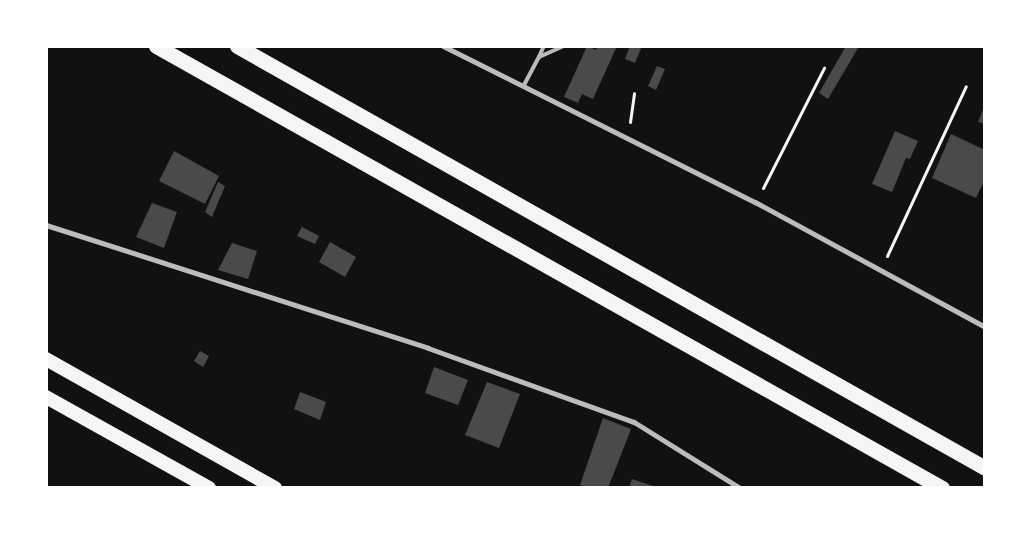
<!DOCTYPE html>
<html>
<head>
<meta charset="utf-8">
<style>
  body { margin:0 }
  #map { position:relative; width:1031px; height:534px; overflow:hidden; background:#111; font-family:"Work Sans",sans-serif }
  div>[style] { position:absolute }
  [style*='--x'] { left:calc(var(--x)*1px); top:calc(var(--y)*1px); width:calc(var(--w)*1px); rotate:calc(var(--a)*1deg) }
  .building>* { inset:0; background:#4a4a4a }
  .path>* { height:3px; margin:-1.5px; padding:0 1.5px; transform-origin:1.5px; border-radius:1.5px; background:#f5f5f5 }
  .service>* { height:4px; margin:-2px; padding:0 2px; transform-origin:2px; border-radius:2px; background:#bcbcbc }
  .minor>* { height:5px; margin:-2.5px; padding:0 2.5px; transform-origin:2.5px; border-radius:2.5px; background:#bcbcbc }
  .trunk>* { height:14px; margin:-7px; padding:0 7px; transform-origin:7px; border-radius:7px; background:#f5f5f5 }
  .motorway>* { height:15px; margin:-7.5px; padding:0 7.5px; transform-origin:7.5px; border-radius:7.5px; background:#f5f5f5 }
  span { translate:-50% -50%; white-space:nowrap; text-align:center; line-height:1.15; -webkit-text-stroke:5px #fff; paint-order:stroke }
  .frame { position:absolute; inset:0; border:48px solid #fff; pointer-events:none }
</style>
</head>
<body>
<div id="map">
  <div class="building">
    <i style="clip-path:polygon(587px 46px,596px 50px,598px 46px,617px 46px,593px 99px,582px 94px,578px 103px,564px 97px)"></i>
    <i style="clip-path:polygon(630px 46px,642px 46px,635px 63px,625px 59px)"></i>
    <i style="clip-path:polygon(846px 46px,858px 48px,828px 99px,819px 93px)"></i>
    <i style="clip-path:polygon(657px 66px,665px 69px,656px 90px,648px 86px)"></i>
    <i style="clip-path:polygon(985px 105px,985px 124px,978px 122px)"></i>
    <i style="clip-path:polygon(895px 131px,918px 141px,910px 159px,906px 158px,892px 192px,872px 184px)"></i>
    <i style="clip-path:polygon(951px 134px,985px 150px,985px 179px,976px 198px,932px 178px)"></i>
    <i style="clip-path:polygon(174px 151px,219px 176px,205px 204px,159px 181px)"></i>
    <i style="clip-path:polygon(218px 182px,225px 186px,212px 217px,205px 212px)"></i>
    <i style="clip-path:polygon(152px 203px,177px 212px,164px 248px,136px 237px)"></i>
    <i style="clip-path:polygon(302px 227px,319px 236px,315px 244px,297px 236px)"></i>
    <i style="clip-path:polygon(330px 242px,356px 257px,345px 277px,319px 262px)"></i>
    <i style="clip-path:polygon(232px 243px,257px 251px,248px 279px,218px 270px)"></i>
    <i style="clip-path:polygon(200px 351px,209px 356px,203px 367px,194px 361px)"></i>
    <i style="clip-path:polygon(434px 367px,468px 380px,458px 405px,425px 393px)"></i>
    <i style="clip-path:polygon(487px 382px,520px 394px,499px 448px,465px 435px)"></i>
    <i style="clip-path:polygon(300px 392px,326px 402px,320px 420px,294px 409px)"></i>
    <i style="clip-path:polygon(603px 418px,631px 429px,608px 488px,589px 488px,580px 485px)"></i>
    <i style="clip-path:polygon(632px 479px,656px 487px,656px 488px,629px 488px)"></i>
  </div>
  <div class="path">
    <i style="--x:630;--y:122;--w:29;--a:-82"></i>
    <i style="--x:763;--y:188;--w:135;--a:-63.1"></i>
    <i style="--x:887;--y:256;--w:187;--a:-65.1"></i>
  </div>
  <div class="service">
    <i style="--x:539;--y:57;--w:12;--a:-66"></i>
    <i style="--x:524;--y:85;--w:32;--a:-62"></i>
    <i style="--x:539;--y:57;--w:27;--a:-24"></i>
  </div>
  <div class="minor">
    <i style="--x:443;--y:46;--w:349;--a:26.6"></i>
    <i style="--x:755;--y:202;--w:262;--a:28.5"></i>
    <i style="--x:46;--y:225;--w:401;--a:17.8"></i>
    <i style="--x:428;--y:348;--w:219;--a:19.8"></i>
    <i style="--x:634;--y:422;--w:125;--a:31.9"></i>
  </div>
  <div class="trunk">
    <i style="--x:46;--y:359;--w:263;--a:29.4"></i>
    <i style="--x:46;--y:397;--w:187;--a:29.2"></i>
  </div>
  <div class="motorway">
    <i style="--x:156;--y:46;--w:902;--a:29.35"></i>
    <i style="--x:237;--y:46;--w:859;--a:29.43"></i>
  </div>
  <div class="frame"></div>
</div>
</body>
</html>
